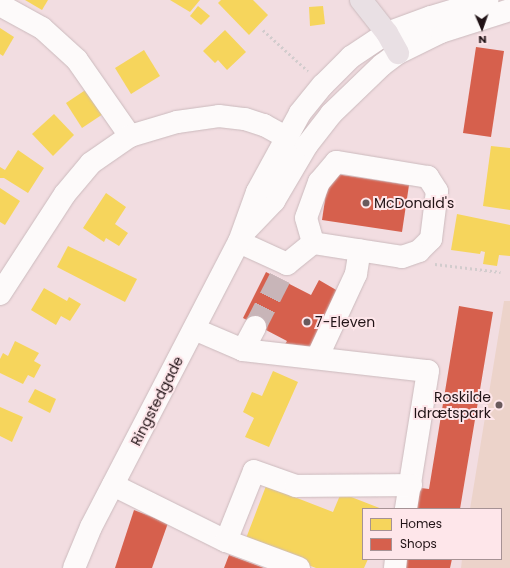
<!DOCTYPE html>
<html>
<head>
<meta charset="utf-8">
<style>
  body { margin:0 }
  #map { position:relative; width:510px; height:568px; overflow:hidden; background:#f2dde1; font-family:Poppins,sans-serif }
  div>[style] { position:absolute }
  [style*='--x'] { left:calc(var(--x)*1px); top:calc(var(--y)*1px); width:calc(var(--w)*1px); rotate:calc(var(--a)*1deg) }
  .green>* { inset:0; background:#ecd3ca }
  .homes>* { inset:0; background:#f6d55c }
  .shops>* { inset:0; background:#d6604d }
  .minor-tunnel>* { height:22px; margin-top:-11px; transform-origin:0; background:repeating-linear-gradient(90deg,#c8b5b8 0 22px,transparent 0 33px) }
  .path>* { height:2.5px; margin-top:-1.25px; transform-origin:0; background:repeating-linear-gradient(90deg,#d2cccd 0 2px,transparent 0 5px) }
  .roads { filter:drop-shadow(0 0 1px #cbbabd) drop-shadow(0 0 1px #cbbabd) }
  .minor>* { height:22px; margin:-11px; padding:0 11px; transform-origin:11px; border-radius:11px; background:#fdfafa }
  .major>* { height:22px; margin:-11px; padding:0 11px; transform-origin:11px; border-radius:11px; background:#e9e0e4 }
  .dots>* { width:11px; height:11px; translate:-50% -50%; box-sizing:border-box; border:2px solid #fee6ea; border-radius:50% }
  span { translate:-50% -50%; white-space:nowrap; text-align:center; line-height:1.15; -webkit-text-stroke:4px #fee6ea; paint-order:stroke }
  .poi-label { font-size:14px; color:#211316 }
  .left { translate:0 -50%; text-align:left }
  .right { translate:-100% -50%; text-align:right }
  .street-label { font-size:14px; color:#211316 }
  .legend { position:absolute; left:362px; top:508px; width:140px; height:52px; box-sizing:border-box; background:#fee6ea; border:1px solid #a69295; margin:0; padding:5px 7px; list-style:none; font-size:12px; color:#211316 }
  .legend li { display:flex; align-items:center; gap:8px; height:20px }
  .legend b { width:20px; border:1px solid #a69295 }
  .north { position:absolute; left:462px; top:8px; width:40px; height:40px; -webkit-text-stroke:3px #fee6ea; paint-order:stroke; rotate:178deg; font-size:11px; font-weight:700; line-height:16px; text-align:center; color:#211316 }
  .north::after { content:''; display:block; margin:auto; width:14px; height:18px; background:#211316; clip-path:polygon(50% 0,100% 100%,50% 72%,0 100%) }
</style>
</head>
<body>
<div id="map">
  <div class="green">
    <i style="clip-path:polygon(504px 301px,510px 301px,510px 568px,461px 568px,462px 559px,501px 559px,501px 509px,470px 509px)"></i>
  </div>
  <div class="homes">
    <i style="clip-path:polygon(25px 0,48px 0,42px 10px)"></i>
    <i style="clip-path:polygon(170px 0,200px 0,190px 12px)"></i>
    <i style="clip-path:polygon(221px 0,253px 0,268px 15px,249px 35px,218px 3px)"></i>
    <i style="clip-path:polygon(198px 6px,210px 16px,201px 25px,190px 16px)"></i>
    <i style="clip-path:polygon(323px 6px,325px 24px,310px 26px,309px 7px)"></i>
    <i style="clip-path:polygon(0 28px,14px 37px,3px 56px,0 54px)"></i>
    <i style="clip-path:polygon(225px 30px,246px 52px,227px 70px,218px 60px,215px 63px,203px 51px)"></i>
    <i style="clip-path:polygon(144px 50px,160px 76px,131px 94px,115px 68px)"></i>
    <i style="clip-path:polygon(90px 87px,106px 112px,82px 128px,66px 103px)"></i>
    <i style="clip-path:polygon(54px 114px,74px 135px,53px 156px,32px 134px)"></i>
    <i style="clip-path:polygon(491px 146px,510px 148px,510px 210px,483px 206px)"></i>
    <i style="clip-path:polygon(18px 150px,44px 168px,28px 193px,4px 178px,0 178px,0 167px,5px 170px)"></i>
    <i style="clip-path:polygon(0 188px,20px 201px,5px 225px,0 222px)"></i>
    <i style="clip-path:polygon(106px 193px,126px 207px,115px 224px,128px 233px,119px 246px,106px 238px,104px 242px,83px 228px)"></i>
    <i style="clip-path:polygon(457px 214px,510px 225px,510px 256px,499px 255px,497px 266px,483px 264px,485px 252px,481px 251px,480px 254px,451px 250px)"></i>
    <i style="clip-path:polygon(68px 246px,137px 279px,125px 302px,57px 267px)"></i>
    <i style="clip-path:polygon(44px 288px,67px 301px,69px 297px,81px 304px,70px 321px,61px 316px,56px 325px,31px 310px)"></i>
    <i style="clip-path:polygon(15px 341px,39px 353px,34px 361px,41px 365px,34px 378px,28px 375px,23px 384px,0 373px,0 359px,3px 353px,8px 356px)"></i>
    <i style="clip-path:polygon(273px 371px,298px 382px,269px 447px,245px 437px,254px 418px,243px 412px,252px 392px,262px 396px)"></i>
    <i style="clip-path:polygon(35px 389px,56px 399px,50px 413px,28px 402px)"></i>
    <i style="clip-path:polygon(0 407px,23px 417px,12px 442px,0 436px)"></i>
    <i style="clip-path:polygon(266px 486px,333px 512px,341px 493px,382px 509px,363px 509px,363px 559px,368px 559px,364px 568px,316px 568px,245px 541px)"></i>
  </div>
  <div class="shops">
    <i style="clip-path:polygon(476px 47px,504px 51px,491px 137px,463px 133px)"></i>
    <i style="clip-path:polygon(329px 173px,409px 185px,402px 232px,322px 220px)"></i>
    <i style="clip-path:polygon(266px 272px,311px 295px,319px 280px,350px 298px,308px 354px,282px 349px,287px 341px,243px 318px)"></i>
    <i style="clip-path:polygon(459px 306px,493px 312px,460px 509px,411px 509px,421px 488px,429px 489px)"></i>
    <i style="clip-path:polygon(134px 510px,168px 523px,152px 568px,115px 568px)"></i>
    <i style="clip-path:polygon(229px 555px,264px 568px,224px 568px)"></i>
    <i style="clip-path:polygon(403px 559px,452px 559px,450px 568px,401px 568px)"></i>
  </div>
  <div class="minor-tunnel">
    <i style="--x:255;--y:327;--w:55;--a:-63"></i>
  </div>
  <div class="path">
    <i style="--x:263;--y:30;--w:61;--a:42.3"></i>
    <i style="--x:435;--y:264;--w:66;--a:6.9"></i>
  </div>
  <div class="roads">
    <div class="minor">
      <i style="--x:0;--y:5;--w:48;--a:28.7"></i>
      <i style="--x:42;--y:28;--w:47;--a:42.4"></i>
      <i style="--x:77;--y:60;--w:93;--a:55.1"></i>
      <i style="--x:247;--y:229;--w:39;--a:-46"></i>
      <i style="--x:274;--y:201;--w:65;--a:-59.5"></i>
      <i style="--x:307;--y:145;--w:39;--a:-52"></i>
      <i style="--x:331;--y:114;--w:71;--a:-43.9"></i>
      <i style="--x:382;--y:65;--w:20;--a:-37"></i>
      <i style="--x:398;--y:53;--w:48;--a:-26"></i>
      <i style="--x:441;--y:32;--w:72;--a:-17.7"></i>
      <i style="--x:239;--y:242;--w:53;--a:24.6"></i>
      <i style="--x:287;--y:264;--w:33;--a:-39"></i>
      <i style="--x:313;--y:243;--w:90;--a:8.9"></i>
      <i style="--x:402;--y:257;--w:18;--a:-19"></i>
      <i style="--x:419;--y:251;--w:17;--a:-45"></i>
      <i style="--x:431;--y:239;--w:48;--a:-82.9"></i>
      <i style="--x:437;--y:191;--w:17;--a:-123"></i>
      <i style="--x:428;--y:177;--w:93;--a:-170.7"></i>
      <i style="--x:336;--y:162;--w:26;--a:130"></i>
      <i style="--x:319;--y:182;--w:38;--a:110"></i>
      <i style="--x:306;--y:218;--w:26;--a:74"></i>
      <i style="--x:0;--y:294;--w:119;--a:-57"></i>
      <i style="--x:65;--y:194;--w:40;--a:-50"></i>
      <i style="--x:91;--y:163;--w:47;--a:-34.7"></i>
      <i style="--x:130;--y:136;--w:49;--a:-16.6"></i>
      <i style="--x:177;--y:122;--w:42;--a:-8.1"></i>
      <i style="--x:219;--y:116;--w:26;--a:7"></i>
      <i style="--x:245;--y:119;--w:20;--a:18"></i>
      <i style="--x:264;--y:125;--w:25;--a:29"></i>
      <i style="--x:194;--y:329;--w:53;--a:23.2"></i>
      <i style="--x:243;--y:350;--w:186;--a:6.5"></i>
      <i style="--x:428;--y:371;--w:140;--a:99.1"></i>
      <i style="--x:243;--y:350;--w:26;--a:-62"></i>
      <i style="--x:317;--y:358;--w:93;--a:-65.1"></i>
      <i style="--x:356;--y:274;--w:24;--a:-81"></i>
      <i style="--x:113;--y:485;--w:126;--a:26.4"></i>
      <i style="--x:74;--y:568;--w:44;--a:-67.5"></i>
      <i style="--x:91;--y:527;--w:321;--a:-62.6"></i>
      <i style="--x:239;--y:242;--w:53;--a:-70.2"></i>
      <i style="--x:257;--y:192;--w:90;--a:-61.4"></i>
      <i style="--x:300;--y:113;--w:36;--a:-51"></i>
      <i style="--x:323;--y:85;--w:40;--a:-45"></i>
      <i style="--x:351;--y:57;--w:43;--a:-33.7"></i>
      <i style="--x:387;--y:33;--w:47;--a:-20"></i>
      <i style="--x:431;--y:17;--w:59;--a:-16.6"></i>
      <i style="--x:299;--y:568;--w:78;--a:-159.7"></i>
      <i style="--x:226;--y:541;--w:75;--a:-68.2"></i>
      <i style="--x:254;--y:471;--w:45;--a:19.7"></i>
      <i style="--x:296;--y:486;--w:115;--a:-0.5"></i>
      <i style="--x:395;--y:568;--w:9;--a:-84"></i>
    </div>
    <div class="major">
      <i style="--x:361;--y:0;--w:42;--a:51.8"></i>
      <i style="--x:387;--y:33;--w:23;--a:61"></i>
    </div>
  </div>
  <div class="dots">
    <i style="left:366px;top:203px;background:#6a5a5d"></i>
    <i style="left:307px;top:322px;background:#6a5a5d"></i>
    <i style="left:499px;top:405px;background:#6a5a5d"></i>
  </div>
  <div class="poi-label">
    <span class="left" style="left:374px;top:203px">McDonald's</span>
    <span class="left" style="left:315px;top:322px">7-Eleven</span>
    <span class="right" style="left:491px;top:405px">Roskilde<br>Idrætspark</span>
  </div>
  <div class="street-label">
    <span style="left:157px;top:401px;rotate:-63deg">Ringstedgade</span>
  </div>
  <ul class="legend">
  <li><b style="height:11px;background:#f6d55c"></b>Homes</li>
  <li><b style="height:11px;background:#d6604d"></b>Shops</li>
  </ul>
  <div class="north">N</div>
</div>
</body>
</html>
